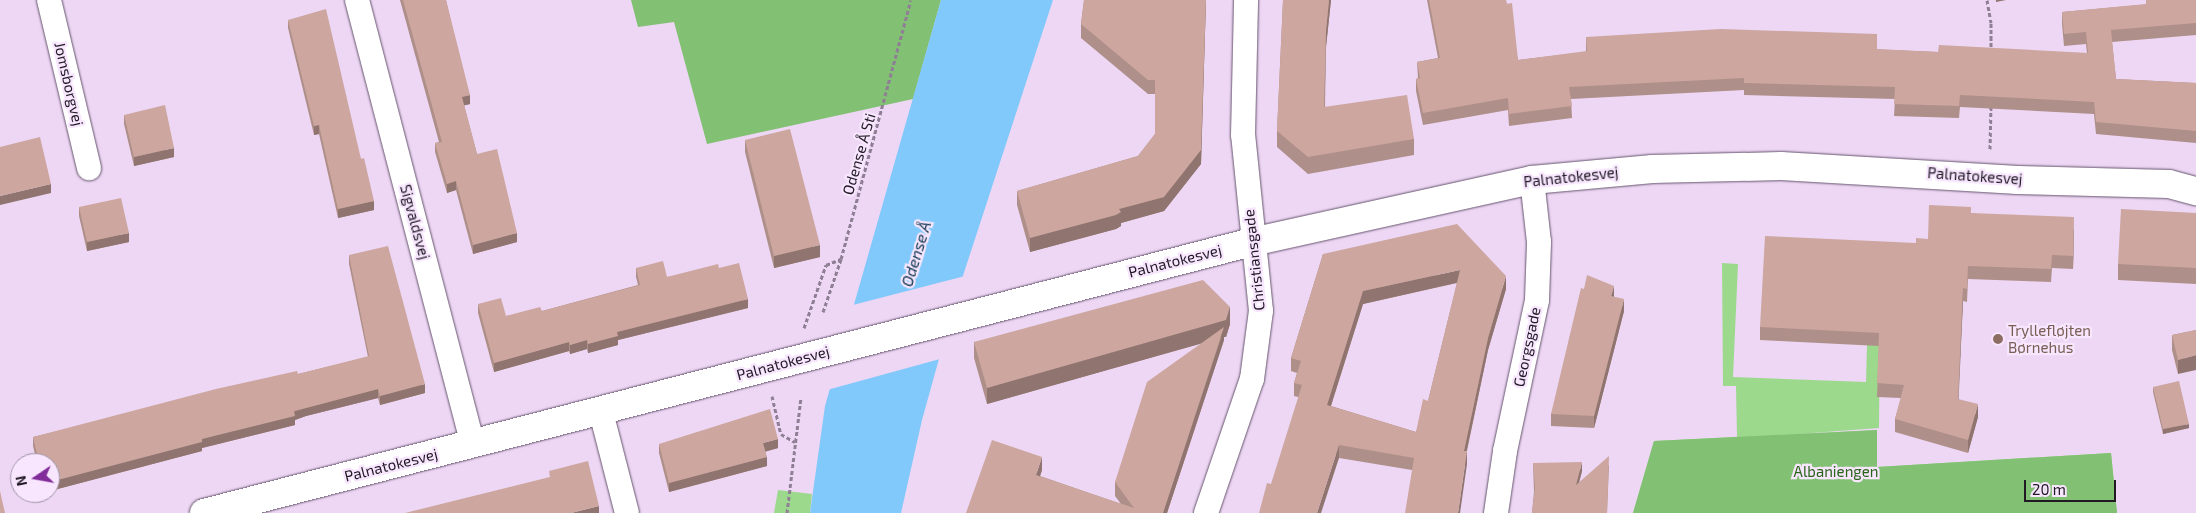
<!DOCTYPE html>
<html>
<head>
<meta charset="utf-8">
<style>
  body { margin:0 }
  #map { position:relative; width:2196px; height:513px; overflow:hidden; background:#edd7f4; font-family:"Exo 2",sans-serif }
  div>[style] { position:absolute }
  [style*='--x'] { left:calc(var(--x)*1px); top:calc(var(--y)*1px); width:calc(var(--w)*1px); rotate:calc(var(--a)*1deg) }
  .green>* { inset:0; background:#9cd98d }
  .forest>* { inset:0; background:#82c073 }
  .water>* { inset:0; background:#81c9fa }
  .pier>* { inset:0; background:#edd7f4 }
  .path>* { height:3px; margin-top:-1.5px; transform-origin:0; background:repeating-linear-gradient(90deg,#8f7f94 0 4px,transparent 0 6.5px) }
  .roads { filter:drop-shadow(0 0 1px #67556e) drop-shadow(0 0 1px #67556e) }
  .street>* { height:24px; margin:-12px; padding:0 12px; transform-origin:12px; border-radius:12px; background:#fff }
  .secondary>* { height:28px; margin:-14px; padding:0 14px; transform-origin:14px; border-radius:14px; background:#fff }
  .wall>* { inset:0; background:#af8f89 }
  .shaded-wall>* { inset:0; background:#8f746f }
  .building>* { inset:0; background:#cca69f }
  .dots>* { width:14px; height:14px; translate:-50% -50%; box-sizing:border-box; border:2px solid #f7e6fe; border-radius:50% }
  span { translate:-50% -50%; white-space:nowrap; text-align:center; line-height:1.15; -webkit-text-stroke:4.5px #f7e6fe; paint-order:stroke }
  .street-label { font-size:15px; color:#211924 }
  .education-label { font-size:15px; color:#785e54 }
  .left { translate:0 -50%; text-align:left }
  .park-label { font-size:15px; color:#2a6418 }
  .water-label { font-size:16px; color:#113a52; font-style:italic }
  .north { position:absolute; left:10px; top:453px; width:50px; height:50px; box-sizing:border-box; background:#f7e6fe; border:1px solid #a194a7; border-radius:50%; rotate:258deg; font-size:14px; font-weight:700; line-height:20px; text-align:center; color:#211924 }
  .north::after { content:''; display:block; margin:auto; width:18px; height:22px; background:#822c9a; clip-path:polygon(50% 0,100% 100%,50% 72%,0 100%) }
  .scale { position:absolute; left:2024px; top:480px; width:92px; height:22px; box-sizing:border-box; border:2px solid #211924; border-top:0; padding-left:6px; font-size:15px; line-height:18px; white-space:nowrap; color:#211924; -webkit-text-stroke:4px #f7e6fe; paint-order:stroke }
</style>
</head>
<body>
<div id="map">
  <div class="green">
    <i style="clip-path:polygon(1722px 263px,1738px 264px,1733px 377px,1866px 382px,1867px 345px,1880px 332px,1879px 428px,1799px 434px,1877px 430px,1877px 467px,2111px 453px,2117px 513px,1633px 513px,1654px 441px,1737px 437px,1736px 386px,1723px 386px)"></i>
    <i style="clip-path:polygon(778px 490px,812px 494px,810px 513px,774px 513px)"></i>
  </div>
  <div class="forest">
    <i style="clip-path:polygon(631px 0,941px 0,913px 99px,707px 144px,674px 22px,638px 27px)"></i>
    <i style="clip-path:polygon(1877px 430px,1877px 467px,2111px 453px,2117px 513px,1633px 513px,1654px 441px)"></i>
  </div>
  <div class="water">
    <i style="clip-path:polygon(941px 0,1053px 0,957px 294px,922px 420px,901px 513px,810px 513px,825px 406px)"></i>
  </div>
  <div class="pier">
    <i style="clip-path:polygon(965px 276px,940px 359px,827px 390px,849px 306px)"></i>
  </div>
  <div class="path">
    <i style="--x:1987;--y:0;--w:23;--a:80"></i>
    <i style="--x:1991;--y:23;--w:28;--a:90"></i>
    <i style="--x:1990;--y:149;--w:44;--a:-88.7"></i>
    <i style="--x:823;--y:312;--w:56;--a:-71.2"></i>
    <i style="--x:841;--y:259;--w:268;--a:-74.9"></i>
    <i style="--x:804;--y:328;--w:67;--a:-70.8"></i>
    <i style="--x:826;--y:265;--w:16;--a:-22"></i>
    <i style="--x:772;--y:396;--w:39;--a:77"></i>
    <i style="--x:781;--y:434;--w:16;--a:30"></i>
    <i style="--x:787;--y:513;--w:116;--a:-83.1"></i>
  </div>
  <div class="roads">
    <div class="street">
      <i style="--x:49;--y:0;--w:173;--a:76.6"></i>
      <i style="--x:357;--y:0;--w:459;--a:75.4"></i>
      <i style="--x:601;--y:412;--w:104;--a:75.6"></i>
      <i style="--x:1206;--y:513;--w:142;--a:-71.1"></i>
      <i style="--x:1252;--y:379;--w:69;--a:-82.5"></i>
      <i style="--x:1261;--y:311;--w:177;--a:-95.8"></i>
      <i style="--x:1243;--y:135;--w:135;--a:-88.7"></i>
      <i style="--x:1496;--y:513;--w:63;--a:-81.7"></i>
      <i style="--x:1505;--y:451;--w:154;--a:-78"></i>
      <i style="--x:1537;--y:300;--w:58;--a:-88"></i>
      <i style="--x:1539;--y:242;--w:62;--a:-96.4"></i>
    </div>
    <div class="secondary">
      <i style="--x:204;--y:513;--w:1082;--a:-14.5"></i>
      <i style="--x:1252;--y:242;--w:287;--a:-12.5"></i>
      <i style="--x:1532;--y:180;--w:121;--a:-5.2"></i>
      <i style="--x:1652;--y:169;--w:129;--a:-1.3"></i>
      <i style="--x:1781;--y:166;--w:237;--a:3.4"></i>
      <i style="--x:2018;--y:180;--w:151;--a:1.5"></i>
      <i style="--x:2169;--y:184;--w:28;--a:15"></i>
    </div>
  </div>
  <div class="wall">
    <i style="clip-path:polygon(400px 0,446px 0,470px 104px,464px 105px,477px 154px,517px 242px,473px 254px,456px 190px,447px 193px,435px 152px,435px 143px,439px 142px)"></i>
    <i style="clip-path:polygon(1084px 0,1206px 0,1201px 164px,1164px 211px,1121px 223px,1121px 226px,1116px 229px,1030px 252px,1017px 205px,1017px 191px,1138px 156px,1155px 134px,1155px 94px,1148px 94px,1081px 38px,1081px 24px)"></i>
    <i style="clip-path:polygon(1283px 0,1331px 0,1326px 47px,1325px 107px,1414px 139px,1414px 155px,1308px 174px,1277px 147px,1277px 131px)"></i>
    <i style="clip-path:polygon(1427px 0,1506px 0,1518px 60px,1586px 52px,1586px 37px,1938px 52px,2087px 53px,2086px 44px,2064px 46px,2062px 24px,2062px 12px,2196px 0,2196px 35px,2112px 42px,2116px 79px,2196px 83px,2196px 143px,2096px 134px,2094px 114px,1960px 107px,1959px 118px,1894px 116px,1895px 99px,1744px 95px,1744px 90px,1571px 99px,1572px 118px,1509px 126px,1508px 110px,1423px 125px,1416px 91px,1416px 79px,1418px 78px,1417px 62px,1438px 58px)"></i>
    <i style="clip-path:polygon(288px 20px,361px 159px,374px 210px,338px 218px,319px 134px,314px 135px,288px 28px)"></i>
    <i style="clip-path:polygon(124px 115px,174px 157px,134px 166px,124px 124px)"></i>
    <i style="clip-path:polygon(745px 140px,820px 257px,774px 268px,745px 152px)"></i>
    <i style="clip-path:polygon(79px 207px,129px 242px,87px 251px,79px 216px)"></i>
    <i style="clip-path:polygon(1971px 213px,2074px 230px,2073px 269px,2052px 268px,2051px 282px,1968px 279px,1967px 302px,1963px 301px,1958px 399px,1978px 417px,1968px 453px,1895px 432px,1895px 419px,1901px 398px,1877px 397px,1879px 346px,1760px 340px,1760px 327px,1916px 243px,1928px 239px)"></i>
    <i style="clip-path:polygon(2196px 213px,2196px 284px,2118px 280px,2118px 264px)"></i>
    <i style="clip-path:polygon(evenodd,1323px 254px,1506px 289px,1488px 350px,1467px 451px,1467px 464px,1412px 470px,1339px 458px,1298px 397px,1294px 396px,1294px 383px,1297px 373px,1291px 371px,1291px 358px,1323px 254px,1457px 283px,1428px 401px,1416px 432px,1331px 406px,1363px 304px,1457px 283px)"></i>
    <i style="clip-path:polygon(349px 255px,425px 393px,380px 405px,378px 398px,306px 416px,295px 420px,295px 425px,202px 448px,202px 451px,50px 491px,50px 463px,37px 463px,33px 446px,33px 437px,298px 374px,368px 357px,349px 264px)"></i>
    <i style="clip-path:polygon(636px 268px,667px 277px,719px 268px,748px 308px,618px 340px,618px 345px,588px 353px,587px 349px,570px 354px,569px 351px,494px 372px,478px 313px,478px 304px,506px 316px,542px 311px,638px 285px,636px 277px)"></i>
    <i style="clip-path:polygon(1614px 297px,1624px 311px,1594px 428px,1551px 426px,1551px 414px)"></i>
    <i style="clip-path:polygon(1230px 324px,1226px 337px,1224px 337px,1224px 340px,1167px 513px,966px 513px,1042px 470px,1040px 476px,1121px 504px,1115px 496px,1115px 482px,1202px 343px,987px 404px,974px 358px,974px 342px)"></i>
    <i style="clip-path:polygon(2196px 330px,2178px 374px,2172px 350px,2172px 335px)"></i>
    <i style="clip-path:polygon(2153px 387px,2189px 428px,2163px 434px,2153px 392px)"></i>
    <i style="clip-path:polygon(659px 444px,778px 448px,765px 452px,767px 466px,669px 492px,659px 453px)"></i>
    <i style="clip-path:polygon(1533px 463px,1582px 471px,1579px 483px,1609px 465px,1607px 513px,1532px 513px,1534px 492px)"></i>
  </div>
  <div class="shaded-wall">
    <i style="clip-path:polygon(1206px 0,1201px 164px,1164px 211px,1121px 223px,1121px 226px,1116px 229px,1030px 252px,1030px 238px,1119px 209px,1164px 197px)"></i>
    <i style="clip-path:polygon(1329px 0,1331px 0,1326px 47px,1324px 123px,1326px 31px)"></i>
    <i style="clip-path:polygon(1996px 0,2006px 0,1996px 2px)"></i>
    <i style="clip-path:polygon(470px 95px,470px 104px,462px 106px,462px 97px)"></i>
    <i style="clip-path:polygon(319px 125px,319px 134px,314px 135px,314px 126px)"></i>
    <i style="clip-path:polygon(174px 148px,174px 157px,134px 166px,134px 157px)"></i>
    <i style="clip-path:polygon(456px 181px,456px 190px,447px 193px,447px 184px)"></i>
    <i style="clip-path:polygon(51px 184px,51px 193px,0 205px,0 196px)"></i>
    <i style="clip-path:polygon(374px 201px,374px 210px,338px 218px,338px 209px)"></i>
    <i style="clip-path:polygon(2074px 217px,2074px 230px,2073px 269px,2073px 256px)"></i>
    <i style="clip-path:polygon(129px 233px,129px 242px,87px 251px,87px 242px)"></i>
    <i style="clip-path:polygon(517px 233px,517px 242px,473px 254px,473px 245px)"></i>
    <i style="clip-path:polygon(820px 245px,820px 257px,774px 268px,774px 256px)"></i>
    <i style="clip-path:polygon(1460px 270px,1460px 282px,1363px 304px,1327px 418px,1327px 405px,1363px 291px)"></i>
    <i style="clip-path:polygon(1506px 276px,1506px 289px,1488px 350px,1464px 463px,1464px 451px,1488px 338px)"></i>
    <i style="clip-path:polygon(1614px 286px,1614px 298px,1611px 296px)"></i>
    <i style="clip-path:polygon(1963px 288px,1963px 301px,1958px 412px,1958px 399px)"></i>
    <i style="clip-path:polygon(748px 299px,748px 308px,618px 340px,618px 345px,588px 353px,588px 344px,617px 332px)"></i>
    <i style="clip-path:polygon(1624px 299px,1624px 311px,1594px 428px,1594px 416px)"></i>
    <i style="clip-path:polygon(1230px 307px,1230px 324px,1226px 337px,1224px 337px,1224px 340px,1167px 513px,1163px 513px,1221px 338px,987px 404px,987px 388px)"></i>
    <i style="clip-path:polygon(587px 340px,587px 349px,570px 354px,570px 345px)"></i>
    <i style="clip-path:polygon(569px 342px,569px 351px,494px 372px,494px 363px)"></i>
    <i style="clip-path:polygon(2196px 355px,2196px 370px,2178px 374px,2178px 360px)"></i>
    <i style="clip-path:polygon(425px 384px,425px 393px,380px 405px,380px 396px)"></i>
    <i style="clip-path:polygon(378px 389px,378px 398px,306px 416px,295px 420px,295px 425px,202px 448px,202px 451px,50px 491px,50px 482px,202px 439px,306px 408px)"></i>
    <i style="clip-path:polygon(1978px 404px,1978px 417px,1968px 453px,1968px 440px)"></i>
    <i style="clip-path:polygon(2189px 424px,2189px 428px,2163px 434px,2163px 429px)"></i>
    <i style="clip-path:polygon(778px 439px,778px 448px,763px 452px,763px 443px)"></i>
    <i style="clip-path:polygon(1339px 445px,1339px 458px,1321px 513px,1317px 513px)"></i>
    <i style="clip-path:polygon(1467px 451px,1467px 464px,1460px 513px,1458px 513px)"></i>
    <i style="clip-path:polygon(767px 457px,767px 466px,669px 492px,669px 483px)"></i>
    <i style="clip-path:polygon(1042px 457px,1042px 470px,1036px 488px,1036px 475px)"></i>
    <i style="clip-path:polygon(1582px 462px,1582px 471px,1576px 494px,1576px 485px)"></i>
    <i style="clip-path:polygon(599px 506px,599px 513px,571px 513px)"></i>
  </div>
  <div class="building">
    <i style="clip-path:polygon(403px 0,446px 0,470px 95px,462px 97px,477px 154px,497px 149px,517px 233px,473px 245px,456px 181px,447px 184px,435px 143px,442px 142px)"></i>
    <i style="clip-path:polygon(1084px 0,1206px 0,1201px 150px,1164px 197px,1119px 209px,1121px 212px,1116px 215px,1030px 238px,1017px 191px,1138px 156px,1155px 134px,1155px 80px,1148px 80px,1081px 24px)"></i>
    <i style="clip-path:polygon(1283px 0,1329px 0,1326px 31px,1324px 107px,1407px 95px,1414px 139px,1308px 157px,1277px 131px)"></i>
    <i style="clip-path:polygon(1429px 0,1506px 0,1506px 4px,1512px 3px,1518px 60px,1587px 51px,1586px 37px,1721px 29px,1877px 34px,1877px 49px,1938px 52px,1939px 45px,2088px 53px,2086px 32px,2064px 34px,2062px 12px,2146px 4px,2146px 0,2196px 0,2196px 23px,2111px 30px,2116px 79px,2196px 83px,2196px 131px,2096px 122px,2094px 102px,1960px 95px,1959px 106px,1894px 104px,1895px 87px,1744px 83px,1744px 78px,1569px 87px,1572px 106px,1509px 114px,1508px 98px,1423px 113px,1416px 79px,1420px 78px,1417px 62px,1440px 58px)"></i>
    <i style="clip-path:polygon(326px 9px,361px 159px,364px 158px,374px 201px,338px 209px,319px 125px,314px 126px,288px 20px)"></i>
    <i style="clip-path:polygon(165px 105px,174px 148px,134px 157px,124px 115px)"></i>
    <i style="clip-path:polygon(790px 129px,820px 245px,774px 256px,745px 140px)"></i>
    <i style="clip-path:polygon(40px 137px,51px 184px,0 196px,0 147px)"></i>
    <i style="clip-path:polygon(121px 198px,129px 233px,87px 242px,79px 207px)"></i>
    <i style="clip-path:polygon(1929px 205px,1971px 207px,1971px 213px,2074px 217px,2073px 256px,2052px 255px,2051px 269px,1968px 266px,1967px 289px,1963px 288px,1958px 399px,1978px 404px,1968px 440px,1895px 419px,1904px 385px,1877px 383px,1879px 333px,1760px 327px,1765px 236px,1916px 243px,1916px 238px,1928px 239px)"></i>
    <i style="clip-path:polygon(2121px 209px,2196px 213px,2196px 268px,2118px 264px)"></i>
    <i style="clip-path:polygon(evenodd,1457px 224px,1506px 276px,1488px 338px,1464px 451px,1467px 451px,1458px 513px,1405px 513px,1414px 458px,1339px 445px,1317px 513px,1259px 513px,1267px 483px,1271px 484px,1302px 385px,1294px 383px,1301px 361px,1291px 358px,1323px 254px,1457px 224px,1460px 270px,1428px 401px,1423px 399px,1416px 432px,1327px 405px,1363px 291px,1460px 270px)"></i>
    <i style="clip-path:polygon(388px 246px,425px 384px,380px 396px,378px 389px,306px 408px,294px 411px,295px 416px,202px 439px,202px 442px,50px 482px,50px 463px,39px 463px,33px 437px,216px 389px,297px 371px,298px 374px,369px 356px,349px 255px)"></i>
    <i style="clip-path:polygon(663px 261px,667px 277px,718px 264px,719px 268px,739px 263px,748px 299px,617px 332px,618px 336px,588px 344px,587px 340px,570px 345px,569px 342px,494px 363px,478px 304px,501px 298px,506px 316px,540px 307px,542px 311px,640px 285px,636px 268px)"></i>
    <i style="clip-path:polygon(1587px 275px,1614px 286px,1611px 296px,1624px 299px,1594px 416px,1551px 414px,1581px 288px,1584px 289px)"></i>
    <i style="clip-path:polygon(1203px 280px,1230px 307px,1226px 320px,987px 388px,974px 342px)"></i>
    <i style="clip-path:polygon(1224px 327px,1163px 513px,966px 513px,992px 440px,1042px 457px,1036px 475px,1134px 508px,1115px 482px,1147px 382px)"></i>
    <i style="clip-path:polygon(2196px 330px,2196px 355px,2178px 360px,2172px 335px)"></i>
    <i style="clip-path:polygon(2179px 381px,2189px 424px,2163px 429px,2153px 387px)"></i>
    <i style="clip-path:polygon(770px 409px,778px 439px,763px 443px,767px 457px,669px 483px,659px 444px)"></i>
    <i style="clip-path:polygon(1609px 456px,1607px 513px,1532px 513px,1535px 488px,1533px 463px,1582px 462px,1576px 485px)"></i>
    <i style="clip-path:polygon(588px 461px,599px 506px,571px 513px,405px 513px,550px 477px,549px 471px)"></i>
    <i style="clip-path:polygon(0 491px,5px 513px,0 513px)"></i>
  </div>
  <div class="dots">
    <i style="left:1998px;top:339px;background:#8d6e63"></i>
  </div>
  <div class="street-label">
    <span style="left:69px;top:84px;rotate:77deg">Jomsborgvej</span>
    <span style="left:859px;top:154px;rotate:-74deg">Odense Å Sti</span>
    <span style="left:1975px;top:176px;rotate:4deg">Palnatokesvej</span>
    <span style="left:1571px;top:177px;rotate:-6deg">Palnatokesvej</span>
    <span style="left:415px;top:222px;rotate:75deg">Sigvaldsvej</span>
    <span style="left:1254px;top:260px;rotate:-96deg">Christiansgade</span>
    <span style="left:1175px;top:261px;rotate:-14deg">Palnatokesvej</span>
    <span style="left:1527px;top:347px;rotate:-78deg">Georgsgade</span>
    <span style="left:783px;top:363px;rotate:-15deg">Palnatokesvej</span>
    <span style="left:391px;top:465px;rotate:-14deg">Palnatokesvej</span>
  </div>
  <div class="education-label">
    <span class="left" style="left:2008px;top:339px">Tryllefløjten<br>Børnehus</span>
  </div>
  <div class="park-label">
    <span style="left:1836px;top:472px">Albaniengen</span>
  </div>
  <div class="water-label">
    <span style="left:916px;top:254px;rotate:-73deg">Odense Å</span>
  </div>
  <div class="north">N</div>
  <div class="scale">20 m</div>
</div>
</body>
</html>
